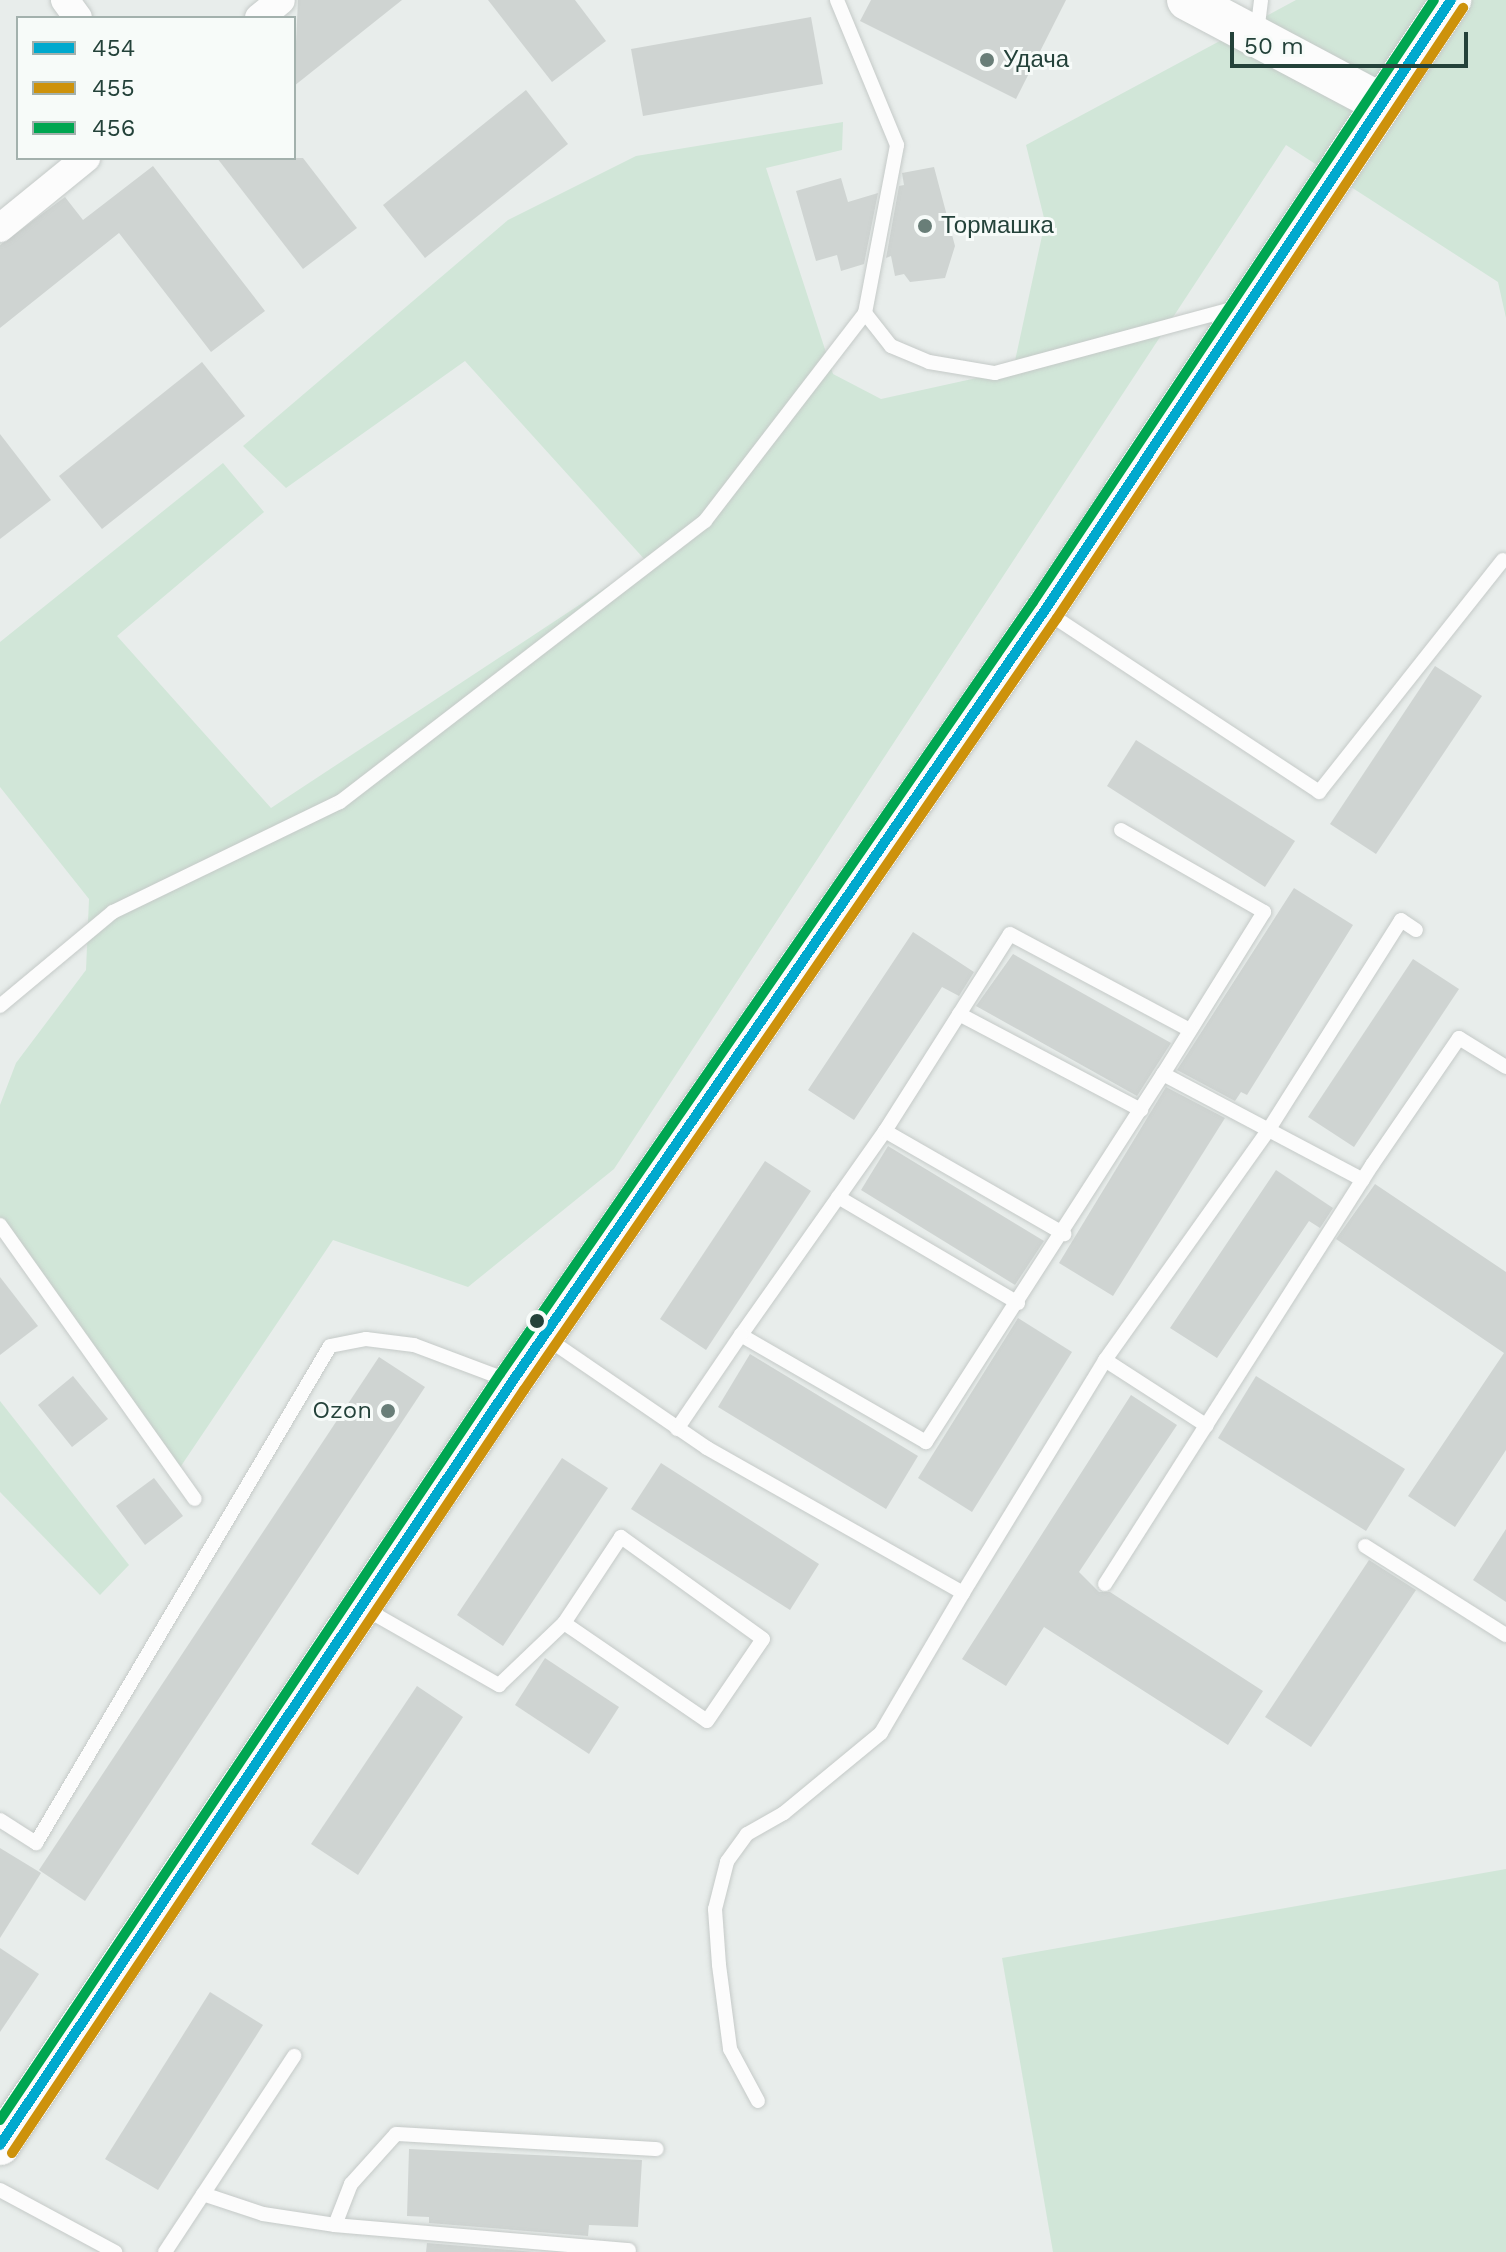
<!DOCTYPE html>
<html>
<head>
<meta charset="utf-8">
<style>
  body { margin:0 }
  #map { position:relative; width:1506px; height:2252px; overflow:hidden; background:#e8edeb; font-family:"Work Sans",sans-serif }
  div>[style] { position:absolute }
  [style*='--x'] { left:calc(var(--x)*1px); top:calc(var(--y)*1px); width:calc(var(--w)*1px); rotate:calc(var(--a)*1deg) }
  .green>* { inset:0; background:#d1e6d8 }
  .building>* { inset:0; background:#cfd4d2 }
  .roads { filter:drop-shadow(0 0 2px #c5cac8) drop-shadow(0 0 2px #c5cac8) }
  .lane>* { height:14px; margin:-7px; padding:0 7px; transform-origin:7px; border-radius:7px; background:#fcfcfc }
  .street>* { height:28px; margin:-14px; padding:0 14px; transform-origin:14px; border-radius:14px; background:#fcfcfc }
  .secondary>* { height:40px; margin:-20px; padding:0 20px; transform-origin:20px; border-radius:20px; background:#fcfcfc }
  .bus-1>* { height:10px; margin:-5px; padding:0 5px; transform-origin:5px; border-radius:5px; background:#00a9ce }
  .bus-2>* { height:10px; margin:-5px; padding:0 5px; transform-origin:5px; border-radius:5px; background:#cd920c }
  .bus-3>* { height:10px; margin:-5px; padding:0 5px; transform-origin:5px; border-radius:5px; background:#00a651 }
  .dots>* { width:22px; height:22px; translate:-50% -50%; box-sizing:border-box; border:4px solid #f7fbf9; border-radius:50% }
  span { translate:-50% -50%; white-space:nowrap; text-align:center; line-height:1.15; -webkit-text-stroke:6px #f7fbf9; paint-order:stroke }
  .poi-label { font-size:24px; color:#24423a }
  .left { translate:0 -50%; text-align:left }
  .right { translate:-100% -50%; text-align:right }
  .legend { position:absolute; left:16px; top:16px; width:280px; height:144px; box-sizing:border-box; background:#f7fbf9; border:2px solid #a3b1ad; margin:0; padding:10px 14px; list-style:none; font-size:24px; color:#24423a }
  .legend li { display:flex; align-items:center; gap:16px; height:40px }
  .legend b { width:40px; border:2px solid #a3b1ad }
  .scale { position:absolute; left:1230px; top:32px; width:238px; height:36px; box-sizing:border-box; border:4px solid #24423a; border-top:0; padding-left:10px; font-size:24px; line-height:28px; white-space:nowrap; color:#24423a; -webkit-text-stroke:6px #f7fbf9; paint-order:stroke }
</style>
</head>
<body>
<div id="map">
  <div class="green">
    <i style="clip-path:polygon(1296px 0,1506px 0,1506px 318px,1498px 282px,1286px 145px,614px 1169px,468px 1287px,333px 1240px,179px 1469px,0 1220px,0 1105px,16px 1063px,86px 970px,89px 899px,0 787px,0 642px,223px 463px,264px 512px,117px 636px,271px 808px,646px 561px,465px 361px,286px 488px,243px 446px,508px 220px,636px 156px,843px 122px,842px 150px,766px 168px,833px 374px,881px 399px,1013px 370px,1045px 222px,1026px 145px)"></i>
    <i style="clip-path:polygon(0 1401px,129px 1565px,100px 1595px,0 1492px)"></i>
    <i style="clip-path:polygon(1506px 1869px,1506px 2252px,1053px 2252px,1002px 1958px)"></i>
  </div>
  <div class="building">
    <i style="clip-path:polygon(298px 0,402px 0,294px 86px)"></i>
    <i style="clip-path:polygon(488px 0,575px 0,606px 41px,552px 82px)"></i>
    <i style="clip-path:polygon(871px 0,1066px 0,1016px 99px,860px 21px)"></i>
    <i style="clip-path:polygon(811px 17px,823px 84px,643px 116px,631px 49px)"></i>
    <i style="clip-path:polygon(526px 90px,568px 144px,425px 258px,383px 205px)"></i>
    <i style="clip-path:polygon(217px 158px,303px 158px,357px 228px,303px 269px)"></i>
    <i style="clip-path:polygon(153px 166px,265px 311px,211px 352px,119px 233px,0 328px,0 245px,65px 197px,83px 220px)"></i>
    <i style="clip-path:polygon(934px 167px,955px 246px,945px 278px,910px 282px,904px 274px,895px 276px,891px 256px,886px 258px,899px 186px,904px 185px,902px 173px)"></i>
    <i style="clip-path:polygon(841px 178px,848px 202px,878px 193px,864px 264px,841px 271px,837px 255px,816px 261px,796px 191px)"></i>
    <i style="clip-path:polygon(202px 362px,245px 416px,102px 529px,59px 476px)"></i>
    <i style="clip-path:polygon(0 434px,51px 500px,0 539px)"></i>
    <i style="clip-path:polygon(1435px 666px,1482px 696px,1376px 854px,1330px 824px)"></i>
    <i style="clip-path:polygon(1136px 740px,1295px 841px,1265px 887px,1107px 786px)"></i>
    <i style="clip-path:polygon(1294px 888px,1353px 925px,1247px 1095px,1241px 1092px,1235px 1101px,1177px 1070px)"></i>
    <i style="clip-path:polygon(913px 932px,974px 972px,959px 996px,942px 987px,854px 1120px,808px 1090px)"></i>
    <i style="clip-path:polygon(1013px 954px,1171px 1043px,1137px 1096px,976px 1006px)"></i>
    <i style="clip-path:polygon(1413px 959px,1459px 989px,1354px 1147px,1308px 1117px)"></i>
    <i style="clip-path:polygon(1166px 1087px,1225px 1118px,1113px 1296px,1059px 1263px)"></i>
    <i style="clip-path:polygon(888px 1146px,1044px 1241px,1015px 1285px,861px 1190px)"></i>
    <i style="clip-path:polygon(765px 1161px,811px 1191px,706px 1350px,660px 1319px)"></i>
    <i style="clip-path:polygon(1276px 1170px,1333px 1208px,1320px 1228px,1309px 1221px,1217px 1358px,1170px 1328px)"></i>
    <i style="clip-path:polygon(1375px 1184px,1506px 1272px,1506px 1450px,1455px 1527px,1408px 1496px,1504px 1353px,1336px 1239px)"></i>
    <i style="clip-path:polygon(0 1277px,38px 1326px,0 1355px)"></i>
    <i style="clip-path:polygon(1018px 1318px,1072px 1352px,972px 1512px,918px 1478px)"></i>
    <i style="clip-path:polygon(750px 1354px,918px 1456px,886px 1509px,718px 1407px)"></i>
    <i style="clip-path:polygon(379px 1357px,425px 1387px,85px 1901px,39px 1870px)"></i>
    <i style="clip-path:polygon(73px 1376px,108px 1419px,72px 1447px,38px 1405px)"></i>
    <i style="clip-path:polygon(1256px 1376px,1405px 1469px,1366px 1531px,1218px 1438px)"></i>
    <i style="clip-path:polygon(1131px 1395px,1177px 1425px,1079px 1572px,1099px 1592px,1110px 1592px,1263px 1691px,1228px 1745px,1044px 1627px,1006px 1686px,962px 1659px)"></i>
    <i style="clip-path:polygon(562px 1458px,608px 1488px,503px 1646px,457px 1615px)"></i>
    <i style="clip-path:polygon(661px 1463px,819px 1564px,790px 1610px,631px 1509px)"></i>
    <i style="clip-path:polygon(154px 1478px,183px 1516px,145px 1545px,116px 1506px)"></i>
    <i style="clip-path:polygon(1506px 1529px,1506px 1602px,1473px 1580px)"></i>
    <i style="clip-path:polygon(1369px 1560px,1416px 1590px,1311px 1747px,1265px 1717px)"></i>
    <i style="clip-path:polygon(545px 1658px,619px 1707px,589px 1754px,515px 1705px)"></i>
    <i style="clip-path:polygon(417px 1686px,463px 1717px,358px 1875px,311px 1844px)"></i>
    <i style="clip-path:polygon(0 1848px,41px 1873px,0 1938px)"></i>
    <i style="clip-path:polygon(0 1948px,39px 1974px,0 2032px)"></i>
    <i style="clip-path:polygon(210px 1992px,263px 2025px,158px 2190px,105px 2159px)"></i>
    <i style="clip-path:polygon(409px 2149px,642px 2160px,638px 2227px,589px 2225px,588px 2236px,429px 2223px,429px 2217px,407px 2216px)"></i>
    <i style="clip-path:polygon(427px 2243px,534px 2252px,426px 2252px)"></i>
  </div>
  <div class="roads">
    <div class="lane">
      <i style="--x:1257;--y:33;--w:33;--a:-83"></i>
      <i style="--x:865;--y:313;--w:42;--a:51.8"></i>
      <i style="--x:891;--y:346;--w:41;--a:22.8"></i>
      <i style="--x:929;--y:362;--w:67;--a:9.5"></i>
      <i style="--x:995;--y:373;--w:250;--a:-15.1"></i>
      <i style="--x:1048;--y:613;--w:325;--a:33.4"></i>
      <i style="--x:1319;--y:792;--w:296;--a:-51.6"></i>
      <i style="--x:1121;--y:830;--w:165;--a:29.8"></i>
      <i style="--x:1264;--y:912;--w:191;--a:121.9"></i>
      <i style="--x:1163;--y:1074;--w:226;--a:27.9"></i>
      <i style="--x:0;--y:1006;--w:147;--a:-39.8"></i>
      <i style="--x:113;--y:912;--w:252;--a:-25.9"></i>
      <i style="--x:340;--y:802;--w:461;--a:-37.6"></i>
      <i style="--x:705;--y:521;--w:262;--a:-52.4"></i>
      <i style="--x:865;--y:313;--w:171;--a:-79.2"></i>
      <i style="--x:897;--y:145;--w:157;--a:-112.5"></i>
      <i style="--x:959;--y:1014;--w:206;--a:27.8"></i>
      <i style="--x:1163;--y:1074;--w:438;--a:122.8"></i>
      <i style="--x:926;--y:1442;--w:214;--a:-150"></i>
      <i style="--x:741;--y:1335;--w:250;--a:-54.8"></i>
      <i style="--x:885;--y:1131;--w:233;--a:-57.6"></i>
      <i style="--x:1010;--y:934;--w:204;--a:28.1"></i>
      <i style="--x:885;--y:1131;--w:207;--a:29.9"></i>
      <i style="--x:838;--y:1197;--w:209;--a:30.5"></i>
      <i style="--x:0;--y:1225;--w:336;--a:54.6"></i>
      <i style="--x:545;--y:1337;--w:196;--a:34.4"></i>
      <i style="--x:707;--y:1448;--w:294;--a:29.5"></i>
      <i style="--x:963;--y:1593;--w:162;--a:120.4"></i>
      <i style="--x:881;--y:1733;--w:126;--a:140.5"></i>
      <i style="--x:784;--y:1813;--w:43;--a:150.4"></i>
      <i style="--x:747;--y:1834;--w:34;--a:126"></i>
      <i style="--x:727;--y:1862;--w:49;--a:104.3"></i>
      <i style="--x:715;--y:1909;--w:56;--a:85.9"></i>
      <i style="--x:719;--y:1965;--w:85;--a:82.5"></i>
      <i style="--x:730;--y:2049;--w:59;--a:61.7"></i>
      <i style="--x:1105;--y:1360;--w:121;--a:32.9"></i>
      <i style="--x:677;--y:1429;--w:114;--a:-55.8"></i>
      <i style="--x:1365;--y:1546;--w:167;--a:32.3"></i>
      <i style="--x:1105;--y:1584;--w:497;--a:-57.5"></i>
      <i style="--x:1372;--y:1165;--w:154;--a:-55.6"></i>
      <i style="--x:1459;--y:1038;--w:55;--a:31.7"></i>
      <i style="--x:963;--y:1593;--w:273;--a:-58.6"></i>
      <i style="--x:1105;--y:1360;--w:283;--a:-54.6"></i>
      <i style="--x:1269;--y:1129;--w:247;--a:-57.7"></i>
      <i style="--x:1401;--y:920;--w:18;--a:34"></i>
      <i style="--x:362;--y:1607;--w:158;--a:29.7"></i>
      <i style="--x:499;--y:1685;--w:90;--a:-43.6"></i>
      <i style="--x:564;--y:1623;--w:173;--a:34.4"></i>
      <i style="--x:707;--y:1721;--w:99;--a:-55.7"></i>
      <i style="--x:763;--y:1639;--w:175;--a:-144.3"></i>
      <i style="--x:621;--y:1537;--w:103;--a:123.5"></i>
      <i style="--x:0;--y:1820;--w:43;--a:32.6"></i>
      <i style="--x:36;--y:1843;--w:577;--a:-59.39"></i>
      <i style="--x:330;--y:1346;--w:37;--a:-11"></i>
      <i style="--x:366;--y:1339;--w:48;--a:7.1"></i>
      <i style="--x:414;--y:1345;--w:103;--a:20.6"></i>
      <i style="--x:0;--y:2190;--w:131;--a:28.3"></i>
      <i style="--x:203;--y:2194;--w:63;--a:18.4"></i>
      <i style="--x:263;--y:2214;--w:73;--a:8.7"></i>
      <i style="--x:335;--y:2225;--w:295;--a:4.9"></i>
      <i style="--x:335;--y:2225;--w:44;--a:-68.7"></i>
      <i style="--x:351;--y:2184;--w:67;--a:-48"></i>
      <i style="--x:396;--y:2134;--w:261;--a:3.3"></i>
      <i style="--x:165;--y:2252;--w:235;--a:-56.6"></i>
    </div>
    <div class="street">
      <i style="--x:65;--y:0;--w:22;--a:54"></i>
      <i style="--x:259;--y:18;--w:28;--a:-39"></i>
      <i style="--x:0;--y:228;--w:111;--a:-39.1"></i>
    </div>
    <div class="secondary">
      <i style="--x:1187;--y:0;--w:217;--a:28"></i>
      <i style="--x:0;--y:2145;--w:919;--a:-56.14"></i>
      <i style="--x:512;--y:1382;--w:938;--a:-55.38"></i>
      <i style="--x:1045;--y:610;--w:733;--a:-56.35"></i>
    </div>
  </div>
  <div class="bus-1">
    <i style="--x:0;--y:2145;--w:919;--a:-56.14"></i>
    <i style="--x:512;--y:1382;--w:938;--a:-55.38"></i>
    <i style="--x:1045;--y:610;--w:733;--a:-56.35"></i>
  </div>
  <div class="bus-2">
    <i style="--x:12;--y:2153;--w:919;--a:-56.14"></i>
    <i style="--x:524;--y:1390;--w:938;--a:-55.38"></i>
    <i style="--x:1057;--y:618;--w:733;--a:-56.35"></i>
  </div>
  <div class="bus-3">
    <i style="--x:0;--y:2120;--w:898;--a:-56.17"></i>
    <i style="--x:500;--y:1374;--w:938;--a:-55.38"></i>
    <i style="--x:1033;--y:602;--w:723;--a:-56.33"></i>
  </div>
  <div class="dots">
    <i style="left:987px;top:60px;background:#697e78"></i>
    <i style="left:925px;top:226px;background:#697e78"></i>
    <i style="left:537px;top:1321px;background:#24423a"></i>
    <i style="left:388px;top:1411px;background:#697e78"></i>
  </div>
  <div class="poi-label">
    <span class="left" style="left:1003px;top:60px">Удача</span>
    <span class="left" style="left:941px;top:226px">Тормашка</span>
    <span class="right" style="left:372px;top:1411px">Ozon</span>
  </div>
  <ul class="legend">
  <li><b style="height:10px;background:#00a9ce"></b>454</li>
  <li><b style="height:10px;background:#cd920c"></b>455</li>
  <li><b style="height:10px;background:#00a651"></b>456</li>
  </ul>
  <div class="scale">50 m</div>
</div>
</body>
</html>
